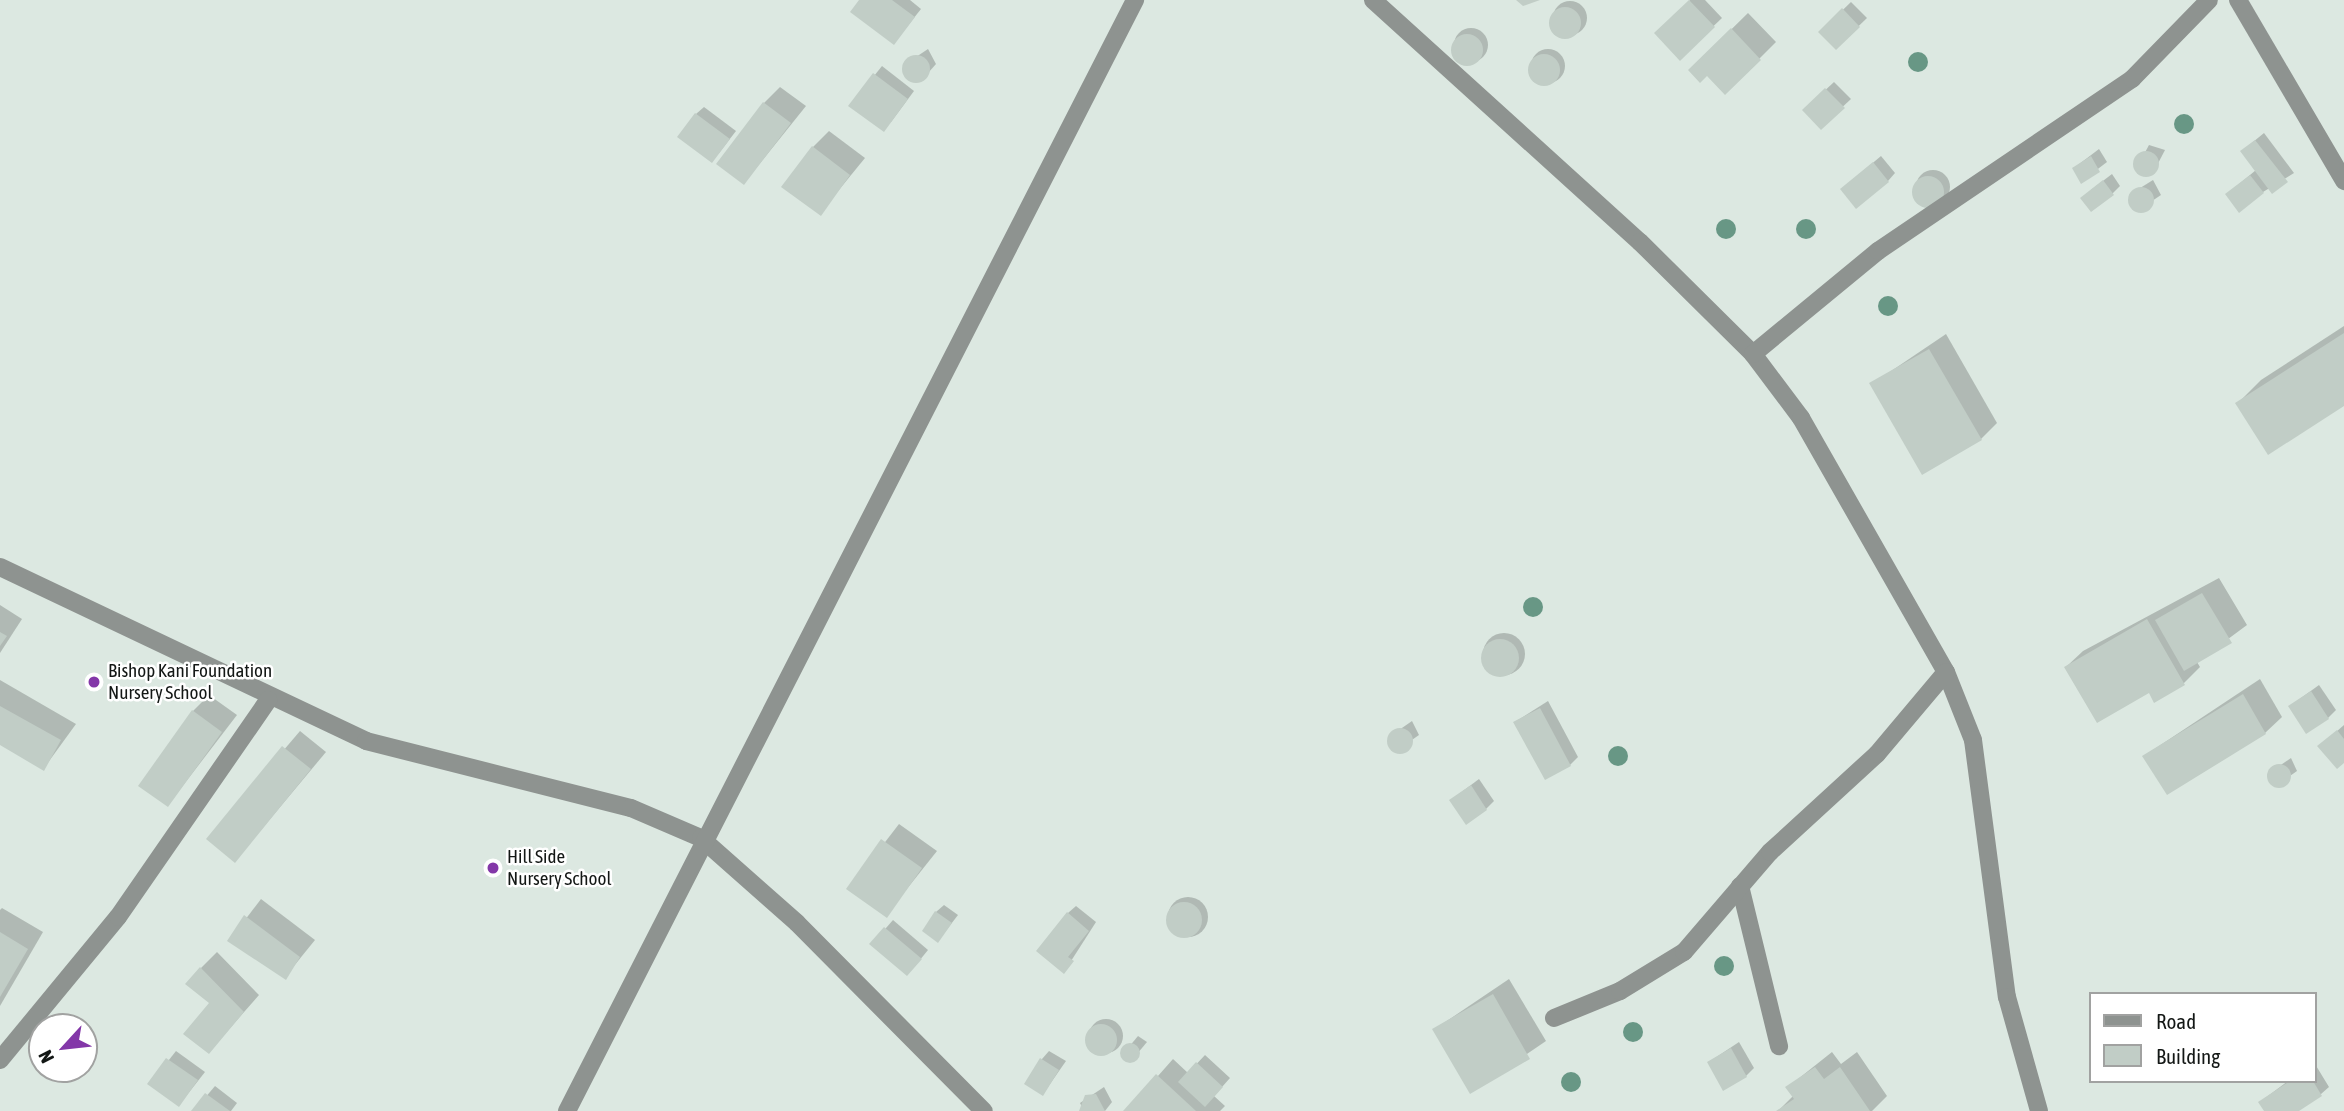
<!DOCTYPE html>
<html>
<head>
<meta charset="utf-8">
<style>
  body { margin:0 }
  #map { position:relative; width:2344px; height:1111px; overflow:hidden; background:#dce8e1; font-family:"Asap Condensed",sans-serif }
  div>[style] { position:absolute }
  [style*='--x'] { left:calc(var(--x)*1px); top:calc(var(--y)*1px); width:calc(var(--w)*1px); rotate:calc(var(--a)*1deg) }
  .shadow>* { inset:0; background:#0003 }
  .round { border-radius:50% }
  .building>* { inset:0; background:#c1cdc6 }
  .minor>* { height:18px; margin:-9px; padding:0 9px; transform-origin:9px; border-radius:9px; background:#8e9390 }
  .tertiary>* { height:18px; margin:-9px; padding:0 9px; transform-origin:9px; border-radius:9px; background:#8e9390 }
  .trees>* { width:20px; height:20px; margin:-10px; border-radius:50%; background:#689785 }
  .dots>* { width:19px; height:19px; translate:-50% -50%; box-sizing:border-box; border:4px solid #fff; border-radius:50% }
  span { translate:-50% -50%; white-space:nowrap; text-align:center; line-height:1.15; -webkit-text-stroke:5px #fff; paint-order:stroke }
  .poi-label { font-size:19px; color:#131715 }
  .left { translate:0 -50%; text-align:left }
  .legend { position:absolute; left:2089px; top:992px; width:228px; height:91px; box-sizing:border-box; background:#fff; border:2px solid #a1a2a1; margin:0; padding:9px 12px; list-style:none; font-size:21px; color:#131715 }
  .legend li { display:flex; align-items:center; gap:14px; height:35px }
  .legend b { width:35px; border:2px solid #a1a2a1 }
  .north { position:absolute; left:28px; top:1013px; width:70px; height:70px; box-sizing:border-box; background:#fff; border:2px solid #a1a2a1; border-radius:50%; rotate:243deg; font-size:19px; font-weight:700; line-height:28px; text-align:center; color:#131715 }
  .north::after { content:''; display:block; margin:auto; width:24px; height:32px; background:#8337a8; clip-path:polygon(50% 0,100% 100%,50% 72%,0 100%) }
</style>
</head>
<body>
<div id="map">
  <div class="shadow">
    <i style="clip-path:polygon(861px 0,910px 0,921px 9px,894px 43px)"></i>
    <i style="clip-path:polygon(1690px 0,1705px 0,1722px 18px,1680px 58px,1656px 33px)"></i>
    <i class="round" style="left:1553px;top:1px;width:34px;height:34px"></i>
    <i style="clip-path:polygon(1851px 2px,1867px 18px,1836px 48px,1820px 32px)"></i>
    <i style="clip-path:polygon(1748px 13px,1776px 42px,1725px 93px,1707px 74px,1690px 70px)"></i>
    <i class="round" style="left:1454px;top:28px;width:34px;height:34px"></i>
    <i class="round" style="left:1531px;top:49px;width:34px;height:34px"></i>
    <i style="clip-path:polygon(928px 49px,936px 64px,921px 81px,912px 81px,904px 65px)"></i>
    <i style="clip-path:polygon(882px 66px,914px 91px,891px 122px,850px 106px)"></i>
    <i style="clip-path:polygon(1834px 82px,1851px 99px,1821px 127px,1804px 110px)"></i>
    <i style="clip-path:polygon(780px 87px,806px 106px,744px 183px,764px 103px)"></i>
    <i style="clip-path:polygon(704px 107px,736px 131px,719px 153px,696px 114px)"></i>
    <i style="clip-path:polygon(829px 131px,865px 158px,820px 213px,813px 147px)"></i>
    <i style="clip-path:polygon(2264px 133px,2294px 173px,2263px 192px,2227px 194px,2256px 170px,2242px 151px)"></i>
    <i style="clip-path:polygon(2149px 145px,2165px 150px,2152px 175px,2136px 169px)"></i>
    <i style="clip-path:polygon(2099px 149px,2107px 162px,2082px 181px,2074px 168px)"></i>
    <i style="clip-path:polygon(1881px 156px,1895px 173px,1888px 181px,1850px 182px)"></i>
    <i class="round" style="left:1916px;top:170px;width:34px;height:34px"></i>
    <i style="clip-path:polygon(2112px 174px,2120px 186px,2112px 194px,2091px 190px)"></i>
    <i style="clip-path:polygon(2153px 180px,2161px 195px,2137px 211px,2129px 195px)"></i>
    <i style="clip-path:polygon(2344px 326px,2344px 404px,2237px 404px,2261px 380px)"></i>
    <i style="clip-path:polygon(1946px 334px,1997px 423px,1981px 439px,1872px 384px)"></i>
    <i style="clip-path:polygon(2219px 578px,2247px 625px,2197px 662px,2200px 667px,2183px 684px,2150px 690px,2066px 667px,2083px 651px)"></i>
    <i style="clip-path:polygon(0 605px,22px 619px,0 653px)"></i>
    <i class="round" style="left:1483px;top:633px;width:42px;height:42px"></i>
    <i style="clip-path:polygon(2260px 679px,2282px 717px,2265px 733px,2144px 756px)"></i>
    <i style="clip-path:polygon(0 680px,76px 724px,44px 768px,0 743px)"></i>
    <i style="clip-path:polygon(2319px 685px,2336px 710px,2328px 718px,2290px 706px)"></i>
    <i style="clip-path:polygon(209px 695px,237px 715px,168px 805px,193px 711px)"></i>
    <i style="clip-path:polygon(1548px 701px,1578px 757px,1570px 765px,1515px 722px)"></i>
    <i style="clip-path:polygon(1412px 721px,1419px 735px,1396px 751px,1389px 737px)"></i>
    <i style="clip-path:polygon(2344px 725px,2344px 761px,2328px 739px)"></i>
    <i style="clip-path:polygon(300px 731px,326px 752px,235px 861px,208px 839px)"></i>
    <i style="clip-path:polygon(2291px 758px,2297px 771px,2276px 786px,2269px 773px)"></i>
    <i style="clip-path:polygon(1479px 779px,1494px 801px,1486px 809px,1451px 800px)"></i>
    <i style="clip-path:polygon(899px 824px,937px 851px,886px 915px,849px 889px)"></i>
    <i class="round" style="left:1168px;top:897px;width:40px;height:40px"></i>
    <i style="clip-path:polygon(261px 899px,315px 940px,285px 977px,229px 941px)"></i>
    <i style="clip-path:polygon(944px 905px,958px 915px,938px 941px,936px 912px)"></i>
    <i style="clip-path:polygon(1076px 906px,1096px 922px,1064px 972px,1068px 913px)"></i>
    <i style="clip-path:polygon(2px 908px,43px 932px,0 1006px,0 910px)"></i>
    <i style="clip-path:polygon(893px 920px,928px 950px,915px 966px,872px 944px)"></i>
    <i style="clip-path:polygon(217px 952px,259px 995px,209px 1052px,211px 1003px,201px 968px)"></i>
    <i style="clip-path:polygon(1509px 979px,1546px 1041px,1471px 1092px,1435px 1029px)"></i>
    <i class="round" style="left:1089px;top:1019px;width:34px;height:34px"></i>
    <i style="clip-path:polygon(1138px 1036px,1147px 1042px,1132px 1060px,1123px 1054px)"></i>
    <i style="clip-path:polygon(1739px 1042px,1754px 1068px,1746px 1076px,1709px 1062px)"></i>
    <i style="clip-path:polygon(176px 1051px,205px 1072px,179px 1105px,150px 1084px)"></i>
    <i style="clip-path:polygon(1049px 1051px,1066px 1061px,1043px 1094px,1042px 1059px)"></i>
    <i style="clip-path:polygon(1832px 1052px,1841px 1064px,1857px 1052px,1887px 1096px,1872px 1111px,1778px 1111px,1793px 1096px,1788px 1087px)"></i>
    <i style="clip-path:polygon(1205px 1055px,1230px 1078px,1214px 1096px,1225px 1106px,1220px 1111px,1127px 1111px,1173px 1059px,1188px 1073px)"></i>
    <i style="clip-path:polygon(2315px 1064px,2329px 1087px,2321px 1094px,2295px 1111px,2267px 1111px,2260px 1102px,2288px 1081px,2314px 1081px)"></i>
    <i style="clip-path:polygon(215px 1086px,237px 1103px,231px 1111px,194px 1111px)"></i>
    <i style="clip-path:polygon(1104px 1087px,1112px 1102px,1105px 1111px,1084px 1111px,1080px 1103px)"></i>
  </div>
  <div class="building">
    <i style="clip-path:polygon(859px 0,892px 0,915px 17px,894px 45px,850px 12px)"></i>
    <i style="clip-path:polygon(1516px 0,1540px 0,1523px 6px)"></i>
    <i style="clip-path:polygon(1689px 0,1715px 27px,1680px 61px,1654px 33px)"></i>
    <i class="round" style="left:1549px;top:7px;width:32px;height:32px"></i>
    <i style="clip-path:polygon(1842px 8px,1860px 27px,1836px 50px,1818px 32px)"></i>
    <i style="clip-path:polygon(1731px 28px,1761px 60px,1725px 95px,1707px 76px,1700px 83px,1688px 70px)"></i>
    <i class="round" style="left:1451px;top:34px;width:32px;height:32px"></i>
    <i class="round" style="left:1528px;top:54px;width:32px;height:32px"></i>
    <i class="round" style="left:902px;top:55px;width:28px;height:28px"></i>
    <i style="clip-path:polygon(873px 73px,908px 99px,884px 132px,848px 106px)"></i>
    <i style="clip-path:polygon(1825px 88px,1845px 108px,1821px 130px,1802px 110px)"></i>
    <i style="clip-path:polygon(763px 102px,791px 123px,744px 185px,716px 164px)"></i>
    <i style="clip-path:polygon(695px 113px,730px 139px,712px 163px,677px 137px)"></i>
    <i style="clip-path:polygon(2255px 140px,2288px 182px,2272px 194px,2240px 151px)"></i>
    <i style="clip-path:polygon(812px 146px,850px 175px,821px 216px,781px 187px)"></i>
    <i class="round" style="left:2133px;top:151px;width:26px;height:26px"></i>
    <i style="clip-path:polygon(2091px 156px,2100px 172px,2081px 184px,2072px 168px)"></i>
    <i style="clip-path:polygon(1873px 162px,1889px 182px,1856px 209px,1840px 189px)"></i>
    <i style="clip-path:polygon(2250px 175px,2264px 193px,2239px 213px,2225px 194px)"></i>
    <i class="round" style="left:1912px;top:176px;width:32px;height:32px"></i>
    <i style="clip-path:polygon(2103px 180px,2114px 195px,2091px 212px,2080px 198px)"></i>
    <i class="round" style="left:2128px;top:187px;width:26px;height:26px"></i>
    <i style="clip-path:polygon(2344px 333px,2344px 406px,2268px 455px,2235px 403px)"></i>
    <i style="clip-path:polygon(1929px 349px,1982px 440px,1922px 475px,1869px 383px)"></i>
    <i style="clip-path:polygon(2202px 593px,2232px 643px,2184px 671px,2155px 620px)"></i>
    <i style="clip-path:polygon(2147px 619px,2185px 685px,2154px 703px,2149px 693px,2097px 723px,2064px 667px)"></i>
    <i style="clip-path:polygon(0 632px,7px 636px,0 646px)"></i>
    <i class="round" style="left:1481px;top:639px;width:38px;height:38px"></i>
    <i style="clip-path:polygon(2311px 691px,2329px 719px,2306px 734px,2288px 706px)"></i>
    <i style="clip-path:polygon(2243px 694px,2266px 734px,2167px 795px,2142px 756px)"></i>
    <i style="clip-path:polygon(0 706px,61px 740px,44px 771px,0 745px)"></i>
    <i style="clip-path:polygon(1540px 708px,1571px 766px,1545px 780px,1513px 722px)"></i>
    <i style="clip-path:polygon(192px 710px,222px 732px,168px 807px,138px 786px)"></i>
    <i class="round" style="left:1387px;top:728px;width:26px;height:26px"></i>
    <i style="clip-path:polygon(2337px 730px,2344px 739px,2344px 763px,2337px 769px,2317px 746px)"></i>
    <i style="clip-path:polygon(282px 746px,311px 769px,235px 863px,206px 839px)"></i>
    <i class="round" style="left:2267px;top:764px;width:24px;height:24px"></i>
    <i style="clip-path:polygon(1471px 785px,1487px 810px,1466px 825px,1449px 800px)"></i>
    <i style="clip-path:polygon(881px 839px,922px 868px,887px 918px,846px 889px)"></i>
    <i class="round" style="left:1166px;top:902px;width:36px;height:36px"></i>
    <i style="clip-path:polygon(935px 911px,952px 923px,938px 943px,922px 931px)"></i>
    <i style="clip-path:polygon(1067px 912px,1089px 931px,1068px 957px,1074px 961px,1064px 974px,1036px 951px)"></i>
    <i style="clip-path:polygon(244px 915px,300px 957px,286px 980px,227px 941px)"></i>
    <i style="clip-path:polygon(884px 927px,922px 959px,907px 976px,869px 944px)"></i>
    <i style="clip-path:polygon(0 932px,28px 949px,0 997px)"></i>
    <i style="clip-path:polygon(200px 967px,244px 1012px,209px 1054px,183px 1034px,209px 1003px,185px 984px)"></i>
    <i style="clip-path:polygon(1493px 994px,1530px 1059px,1470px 1094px,1432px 1029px)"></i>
    <i class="round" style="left:1085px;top:1024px;width:32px;height:32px"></i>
    <i class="round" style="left:1120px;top:1043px;width:20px;height:20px"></i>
    <i style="clip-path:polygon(1731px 1048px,1747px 1077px,1723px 1091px,1707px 1062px)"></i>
    <i style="clip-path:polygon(166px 1058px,198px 1080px,179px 1107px,147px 1084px)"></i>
    <i style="clip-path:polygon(1040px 1058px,1059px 1070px,1043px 1096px,1024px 1084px)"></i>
    <i style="clip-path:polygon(1196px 1062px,1223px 1087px,1205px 1107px,1178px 1082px)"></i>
    <i style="clip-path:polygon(1815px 1067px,1824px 1079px,1840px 1067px,1870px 1111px,1776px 1111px,1794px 1099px,1785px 1087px)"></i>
    <i style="clip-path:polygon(1156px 1074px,1196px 1111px,1123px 1111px)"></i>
    <i style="clip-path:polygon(2290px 1081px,2313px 1081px,2322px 1096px,2299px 1111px,2264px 1111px,2258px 1102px)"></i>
    <i style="clip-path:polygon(205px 1093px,230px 1111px,191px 1111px)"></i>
    <i style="clip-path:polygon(1096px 1094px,1105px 1111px,1079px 1111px,1085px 1095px)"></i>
  </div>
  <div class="minor">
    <i style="--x:1373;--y:0;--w:360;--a:42.2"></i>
    <i style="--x:1640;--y:242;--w:159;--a:44.7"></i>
    <i style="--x:1753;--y:354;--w:80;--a:53.1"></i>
    <i style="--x:1801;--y:418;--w:292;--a:60.3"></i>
    <i style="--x:1946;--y:672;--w:73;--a:68.3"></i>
    <i style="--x:1973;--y:740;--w:259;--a:82.5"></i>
    <i style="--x:2007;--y:997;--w:118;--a:74.3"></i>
    <i style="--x:2238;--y:0;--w:210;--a:59.6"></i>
    <i style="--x:1753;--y:354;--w:162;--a:-39.5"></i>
    <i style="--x:1878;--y:251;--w:307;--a:-34.1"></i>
    <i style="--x:2132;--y:79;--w:110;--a:-45.7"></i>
    <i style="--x:0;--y:567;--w:405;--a:25.4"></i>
    <i style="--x:366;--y:741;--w:273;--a:14.2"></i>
    <i style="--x:631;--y:808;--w:76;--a:23.2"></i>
    <i style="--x:701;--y:838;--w:128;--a:41.5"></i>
    <i style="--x:797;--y:923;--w:265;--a:45.2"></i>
    <i style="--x:1740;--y:886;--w:165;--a:76.3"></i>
    <i style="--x:1554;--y:1018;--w:71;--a:-22.2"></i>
    <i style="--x:1620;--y:991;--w:75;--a:-31.4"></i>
    <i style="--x:1684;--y:952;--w:132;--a:-49.3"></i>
    <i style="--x:1770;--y:852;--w:145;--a:-42.5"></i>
    <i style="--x:1877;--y:754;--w:107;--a:-49.9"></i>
    <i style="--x:0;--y:1060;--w:185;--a:-50.5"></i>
    <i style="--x:118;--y:917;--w:264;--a:-55.3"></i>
  </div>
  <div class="tertiary">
    <i style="--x:567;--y:1111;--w:1248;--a:-62.92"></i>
  </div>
  <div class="trees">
    <i style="left:1918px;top:62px"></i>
    <i style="left:2184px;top:124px"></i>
    <i style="left:1726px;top:229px"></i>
    <i style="left:1806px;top:229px"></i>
    <i style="left:1888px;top:306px"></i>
    <i style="left:1533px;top:607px"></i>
    <i style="left:1618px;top:756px"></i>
    <i style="left:1724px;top:966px"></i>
    <i style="left:1633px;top:1032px"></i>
    <i style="left:1571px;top:1082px"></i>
  </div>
  <div class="dots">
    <i style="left:94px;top:682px;background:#8337a8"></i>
    <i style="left:493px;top:868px;background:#8337a8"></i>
  </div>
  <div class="poi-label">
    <span class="left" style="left:108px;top:682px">Bishop Kani Foundation<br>Nursery School</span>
    <span class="left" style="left:507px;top:868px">Hill Side<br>Nursery School</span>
  </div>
  <ul class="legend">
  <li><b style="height:9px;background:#8e9390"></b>Road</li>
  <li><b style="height:19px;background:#c1cdc6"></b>Building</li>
  </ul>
  <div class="north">N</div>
</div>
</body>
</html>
